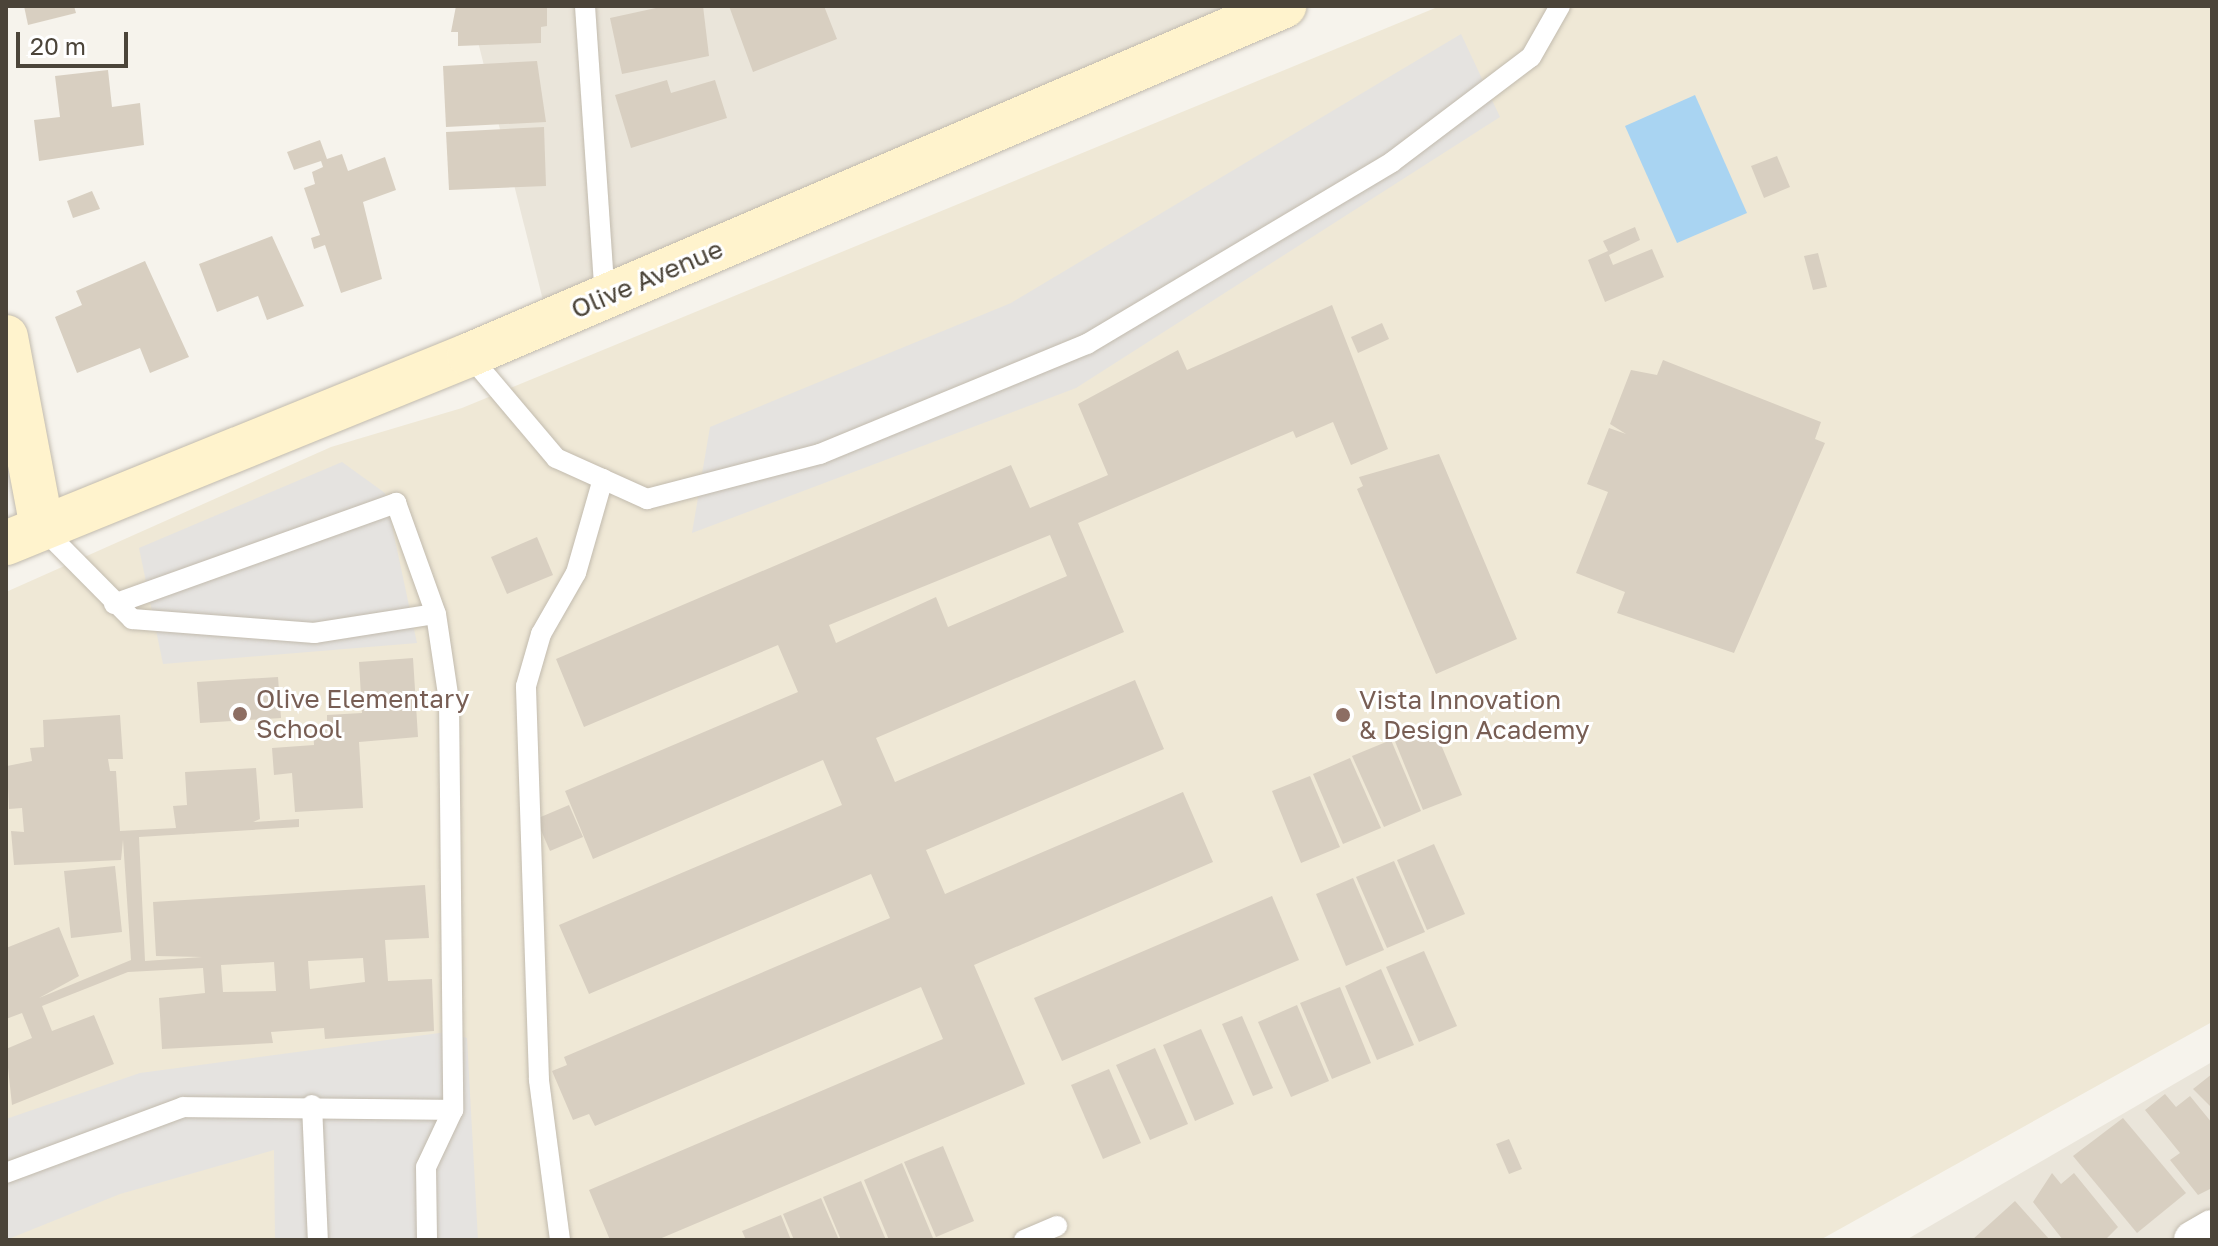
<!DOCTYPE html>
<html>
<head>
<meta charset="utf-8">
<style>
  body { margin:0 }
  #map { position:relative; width:2218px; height:1246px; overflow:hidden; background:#f6f3ec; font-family:"Golos Text",sans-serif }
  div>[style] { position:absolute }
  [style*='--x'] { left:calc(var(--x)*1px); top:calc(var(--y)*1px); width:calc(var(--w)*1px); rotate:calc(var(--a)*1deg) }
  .residential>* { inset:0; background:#eae5da }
  .education>* { inset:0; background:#efe8d6 }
  .parking>* { inset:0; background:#e5e3e0 }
  .water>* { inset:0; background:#a9d4f2 }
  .building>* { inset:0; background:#d8cfc1 }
  .roads { filter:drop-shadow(0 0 2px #c2bbae) drop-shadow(0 0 2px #c2bbae) }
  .lane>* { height:20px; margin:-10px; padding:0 10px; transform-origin:10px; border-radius:10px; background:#fff }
  .street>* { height:38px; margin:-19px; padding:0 19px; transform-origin:19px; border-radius:19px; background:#fff }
  .secondary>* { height:44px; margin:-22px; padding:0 22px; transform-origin:22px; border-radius:22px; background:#fff3cd }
  .dots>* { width:22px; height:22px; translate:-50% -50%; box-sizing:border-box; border:4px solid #fff; border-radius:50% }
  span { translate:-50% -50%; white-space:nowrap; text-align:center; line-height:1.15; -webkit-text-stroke:6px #fff; paint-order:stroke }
  .street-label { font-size:26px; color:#4b4439 }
  .education-label { font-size:26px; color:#785e54 }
  .left { translate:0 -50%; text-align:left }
  .frame { position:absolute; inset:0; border:8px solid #4b4439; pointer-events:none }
  .scale { position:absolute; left:16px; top:32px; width:112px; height:36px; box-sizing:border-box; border:4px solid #4b4439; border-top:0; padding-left:10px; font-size:24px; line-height:28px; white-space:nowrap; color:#4b4439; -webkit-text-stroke:6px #fff; paint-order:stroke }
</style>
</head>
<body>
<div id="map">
  <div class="residential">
    <i style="clip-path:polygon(469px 6px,1286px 6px,548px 320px)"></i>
    <i style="clip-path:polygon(2212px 1062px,2212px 1240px,1906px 1240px)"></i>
  </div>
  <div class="education">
    <i style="clip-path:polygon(1440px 6px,2212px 6px,2212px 1022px,1820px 1240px,6px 1240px,6px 592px,331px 447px,462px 408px)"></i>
  </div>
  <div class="parking">
    <i style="clip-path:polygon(1461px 34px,1500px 117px,1076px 388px,692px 533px,710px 427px,1011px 303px)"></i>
    <i style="clip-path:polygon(342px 462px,385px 493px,417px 643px,163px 664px,139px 548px)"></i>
    <i style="clip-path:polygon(447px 1032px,467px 1038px,478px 1240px,275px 1240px,274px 1150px,120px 1194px,6px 1240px,6px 1119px,140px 1073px)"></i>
  </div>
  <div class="water">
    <i style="clip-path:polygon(1695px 95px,1747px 213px,1677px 243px,1625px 126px)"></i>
  </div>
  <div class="building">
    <i style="clip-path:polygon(24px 6px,74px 6px,76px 13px,28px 25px)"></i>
    <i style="clip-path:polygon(456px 6px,547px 6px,547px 26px,541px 27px,541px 43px,458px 46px,458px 32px,451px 32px)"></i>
    <i style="clip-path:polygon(665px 6px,703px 6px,709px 56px,622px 74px,610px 18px)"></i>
    <i style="clip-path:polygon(729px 6px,824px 6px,837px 39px,753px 72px)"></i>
    <i style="clip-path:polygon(537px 61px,546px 122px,446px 127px,443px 66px)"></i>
    <i style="clip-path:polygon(108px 70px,112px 107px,140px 103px,144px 145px,39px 161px,34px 120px,60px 117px,55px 76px)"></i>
    <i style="clip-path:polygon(667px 80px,671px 93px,715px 80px,727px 118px,631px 148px,615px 95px)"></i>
    <i style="clip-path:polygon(544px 127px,546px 186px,449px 190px,446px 132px)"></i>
    <i style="clip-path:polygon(320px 140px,327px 159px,342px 154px,348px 171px,385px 157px,396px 190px,363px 202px,382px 279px,341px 293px,325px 245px,314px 249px,311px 238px,320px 235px,304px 188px,315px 184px,312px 172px,323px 167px,321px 161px,294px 170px,287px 152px)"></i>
    <i style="clip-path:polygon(1777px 156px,1790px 187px,1764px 198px,1751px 166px)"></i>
    <i style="clip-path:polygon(92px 191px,100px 209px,73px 218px,67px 201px)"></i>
    <i style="clip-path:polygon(1635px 227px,1640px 240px,1609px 255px,1613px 265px,1652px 249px,1664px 277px,1605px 302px,1588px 260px,1608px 251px,1603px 241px)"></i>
    <i style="clip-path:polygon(272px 236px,304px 306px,267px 320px,258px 296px,217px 312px,199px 264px)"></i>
    <i style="clip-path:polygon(1818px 253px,1827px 287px,1813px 290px,1804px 256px)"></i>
    <i style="clip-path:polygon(145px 261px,189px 357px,150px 373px,140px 348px,77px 373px,55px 317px,82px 305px,76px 291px)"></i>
    <i style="clip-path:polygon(evenodd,1332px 305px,1388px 449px,1351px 465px,1333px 422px,1296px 438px,1293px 431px,1078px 523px,1124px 632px,876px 738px,895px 782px,1135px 680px,1164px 749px,926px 850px,945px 894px,1183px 792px,1213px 862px,974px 965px,1025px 1084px,657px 1240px,610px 1240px,589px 1190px,943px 1039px,921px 987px,595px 1126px,589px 1114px,573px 1120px,552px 1071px,567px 1065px,564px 1057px,890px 918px,871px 874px,589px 994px,559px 925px,842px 805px,823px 760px,593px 859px,565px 791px,798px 692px,778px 645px,584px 727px,556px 659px,1011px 465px,1030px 508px,1108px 475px,1078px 404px,1178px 350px,1187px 370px,1332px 305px,1050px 535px,1067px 576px,948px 627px,936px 597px,836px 643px,829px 625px,1050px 535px)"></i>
    <i style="clip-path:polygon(1382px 323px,1389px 339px,1358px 353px,1351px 337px)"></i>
    <i style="clip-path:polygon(1663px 360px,1821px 422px,1815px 439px,1825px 443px,1734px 653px,1617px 613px,1625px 592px,1576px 573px,1608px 492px,1587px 484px,1609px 428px,1626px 434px,1610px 424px,1631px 370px,1657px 375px)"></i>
    <i style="clip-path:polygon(1439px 454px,1517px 639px,1436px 674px,1357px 489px,1363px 486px,1359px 477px)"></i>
    <i style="clip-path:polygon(537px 537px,553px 575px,507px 594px,491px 557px)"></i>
    <i style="clip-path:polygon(413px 658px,418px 737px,359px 742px,363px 808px,295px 812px,292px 773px,274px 775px,272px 748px,314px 745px,313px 729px,327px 728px,327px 715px,362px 713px,359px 662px)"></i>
    <i style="clip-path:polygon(278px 677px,281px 718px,200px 723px,197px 682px)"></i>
    <i style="clip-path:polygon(evenodd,120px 715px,123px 759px,108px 759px,110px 771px,116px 771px,120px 831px,176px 828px,173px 806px,187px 805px,185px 772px,256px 768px,260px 819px,253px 822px,299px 819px,299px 827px,139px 837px,145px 961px,202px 957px,156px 956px,153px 902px,425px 885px,429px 938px,385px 940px,388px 981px,432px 979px,434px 1031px,325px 1039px,324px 1028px,271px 1032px,273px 1043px,162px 1049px,159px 998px,205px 993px,203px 968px,128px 972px,42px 1006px,52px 1031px,94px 1015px,114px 1064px,12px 1105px,6px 1049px,32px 1038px,22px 1013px,6px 1019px,6px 948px,59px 927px,79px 976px,39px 998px,131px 960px,123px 840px,121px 860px,14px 865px,11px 831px,24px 832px,22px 808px,9px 809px,7px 766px,32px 761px,30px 748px,44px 747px,43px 720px,120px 715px,363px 958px,365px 982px,310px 989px,308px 961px,363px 958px,120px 715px,274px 962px,276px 991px,223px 992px,221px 965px,274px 962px)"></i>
    <i style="clip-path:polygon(1432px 723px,1462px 795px,1423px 810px,1394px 739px)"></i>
    <i style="clip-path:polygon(1391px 740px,1421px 811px,1384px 827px,1352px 756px)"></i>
    <i style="clip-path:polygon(1350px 758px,1381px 828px,1343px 844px,1313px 774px)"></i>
    <i style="clip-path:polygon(1310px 776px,1340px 847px,1301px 863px,1272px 791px)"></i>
    <i style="clip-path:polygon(569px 805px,583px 837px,550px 851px,536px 819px)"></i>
    <i style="clip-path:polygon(1434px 844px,1465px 914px,1427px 930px,1397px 860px)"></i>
    <i style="clip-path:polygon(1394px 861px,1425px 932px,1387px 948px,1356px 877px)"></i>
    <i style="clip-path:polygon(115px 866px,122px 932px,71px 938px,64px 871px)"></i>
    <i style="clip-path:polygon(1353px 878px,1384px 950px,1346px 966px,1316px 894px)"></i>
    <i style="clip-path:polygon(1272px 896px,1299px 960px,1062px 1061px,1034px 998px)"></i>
    <i style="clip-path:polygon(1424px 951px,1457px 1026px,1419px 1042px,1386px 967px)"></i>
    <i style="clip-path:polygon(1381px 969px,1414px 1045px,1377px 1060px,1345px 986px)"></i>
    <i style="clip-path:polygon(1340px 987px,1371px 1063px,1332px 1079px,1300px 1003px)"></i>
    <i style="clip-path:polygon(1297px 1005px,1329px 1081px,1291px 1097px,1258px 1022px)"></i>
    <i style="clip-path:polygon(1242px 1016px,1273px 1088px,1253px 1096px,1222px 1024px)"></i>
    <i style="clip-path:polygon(1201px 1029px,1234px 1104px,1195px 1121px,1163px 1045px)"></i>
    <i style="clip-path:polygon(1155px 1048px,1188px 1124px,1150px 1140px,1116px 1065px)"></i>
    <i style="clip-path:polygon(1109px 1069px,1141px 1143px,1103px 1159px,1071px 1085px)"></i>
    <i style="clip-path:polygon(2212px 1074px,2212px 1108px,2193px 1089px)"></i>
    <i style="clip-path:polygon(2165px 1094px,2176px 1107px,2190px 1096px,2212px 1123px,2212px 1188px,2198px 1195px,2170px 1160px,2180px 1153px,2145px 1110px)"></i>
    <i style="clip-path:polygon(2123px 1118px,2186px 1193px,2137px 1233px,2073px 1156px)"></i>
    <i style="clip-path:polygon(1509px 1139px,1522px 1169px,1509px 1174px,1496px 1144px)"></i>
    <i style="clip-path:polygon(943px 1146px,974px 1221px,936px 1237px,904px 1162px)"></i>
    <i style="clip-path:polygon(902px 1163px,933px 1238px,930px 1240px,889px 1240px,864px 1180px)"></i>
    <i style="clip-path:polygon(2052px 1173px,2061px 1184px,2074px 1173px,2118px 1227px,2105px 1240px,2063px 1240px,2033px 1202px)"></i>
    <i style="clip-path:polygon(861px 1181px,886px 1240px,841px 1240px,823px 1197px)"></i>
    <i style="clip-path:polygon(821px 1198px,839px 1240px,794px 1240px,783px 1214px)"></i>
    <i style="clip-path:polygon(2015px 1201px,2050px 1240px,1972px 1240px)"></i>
    <i style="clip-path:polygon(781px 1215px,791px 1240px,746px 1240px,742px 1231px)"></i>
  </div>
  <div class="roads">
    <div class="lane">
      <i style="--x:585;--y:6;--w:292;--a:86.1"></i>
      <i style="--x:469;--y:355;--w:135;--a:49.8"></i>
      <i style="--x:556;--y:458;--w:100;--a:24.3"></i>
      <i style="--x:647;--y:499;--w:179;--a:-14.6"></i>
      <i style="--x:820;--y:454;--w:289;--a:-22.4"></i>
      <i style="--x:1087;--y:344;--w:355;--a:-30.8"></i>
      <i style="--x:1392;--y:162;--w:174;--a:-37.1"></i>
      <i style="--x:1531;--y:57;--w:59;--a:-60.4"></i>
      <i style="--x:42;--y:528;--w:128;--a:45.3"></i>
      <i style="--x:132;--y:619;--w:183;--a:4.4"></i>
      <i style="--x:314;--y:633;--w:123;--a:-8.9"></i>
      <i style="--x:114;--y:604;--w:300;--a:-19.7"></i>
      <i style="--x:396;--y:503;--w:118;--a:70.2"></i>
      <i style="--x:436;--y:614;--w:88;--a:81.5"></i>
      <i style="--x:449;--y:701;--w:409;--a:89.4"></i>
      <i style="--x:453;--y:1110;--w:63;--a:115.3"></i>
      <i style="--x:426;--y:1167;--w:73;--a:89.2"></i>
      <i style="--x:312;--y:1105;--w:135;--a:87.5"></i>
      <i style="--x:6;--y:1173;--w:189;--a:-20.4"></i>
      <i style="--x:183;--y:1107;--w:270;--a:0.6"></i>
      <i style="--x:560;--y:1240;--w:161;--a:-97.5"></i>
      <i style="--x:539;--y:1080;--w:394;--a:-91.9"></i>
      <i style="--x:526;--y:686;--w:54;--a:-73.9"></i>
      <i style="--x:541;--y:634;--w:70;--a:-60.2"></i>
      <i style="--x:576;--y:573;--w:98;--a:-74"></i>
      <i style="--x:1024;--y:1240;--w:36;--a:-23"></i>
    </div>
    <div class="street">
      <i style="--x:2193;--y:1240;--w:22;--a:-30"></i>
    </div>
    <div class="secondary">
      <i style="--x:6;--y:337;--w:194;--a:79.3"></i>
      <i style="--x:6;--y:543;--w:500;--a:-22.1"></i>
      <i style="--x:469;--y:355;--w:887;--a:-23.18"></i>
    </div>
  </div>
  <div class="dots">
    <i style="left:240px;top:714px;background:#8d6e63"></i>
    <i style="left:1343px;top:715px;background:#8d6e63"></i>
  </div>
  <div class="street-label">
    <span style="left:647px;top:279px;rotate:-23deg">Olive Avenue</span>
  </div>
  <div class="education-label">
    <span class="left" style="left:256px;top:714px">Olive Elementary<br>School</span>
    <span class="left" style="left:1359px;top:715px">Vista Innovation<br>&amp; Design Academy</span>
  </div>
  <div class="frame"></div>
  <div class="scale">20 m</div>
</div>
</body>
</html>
